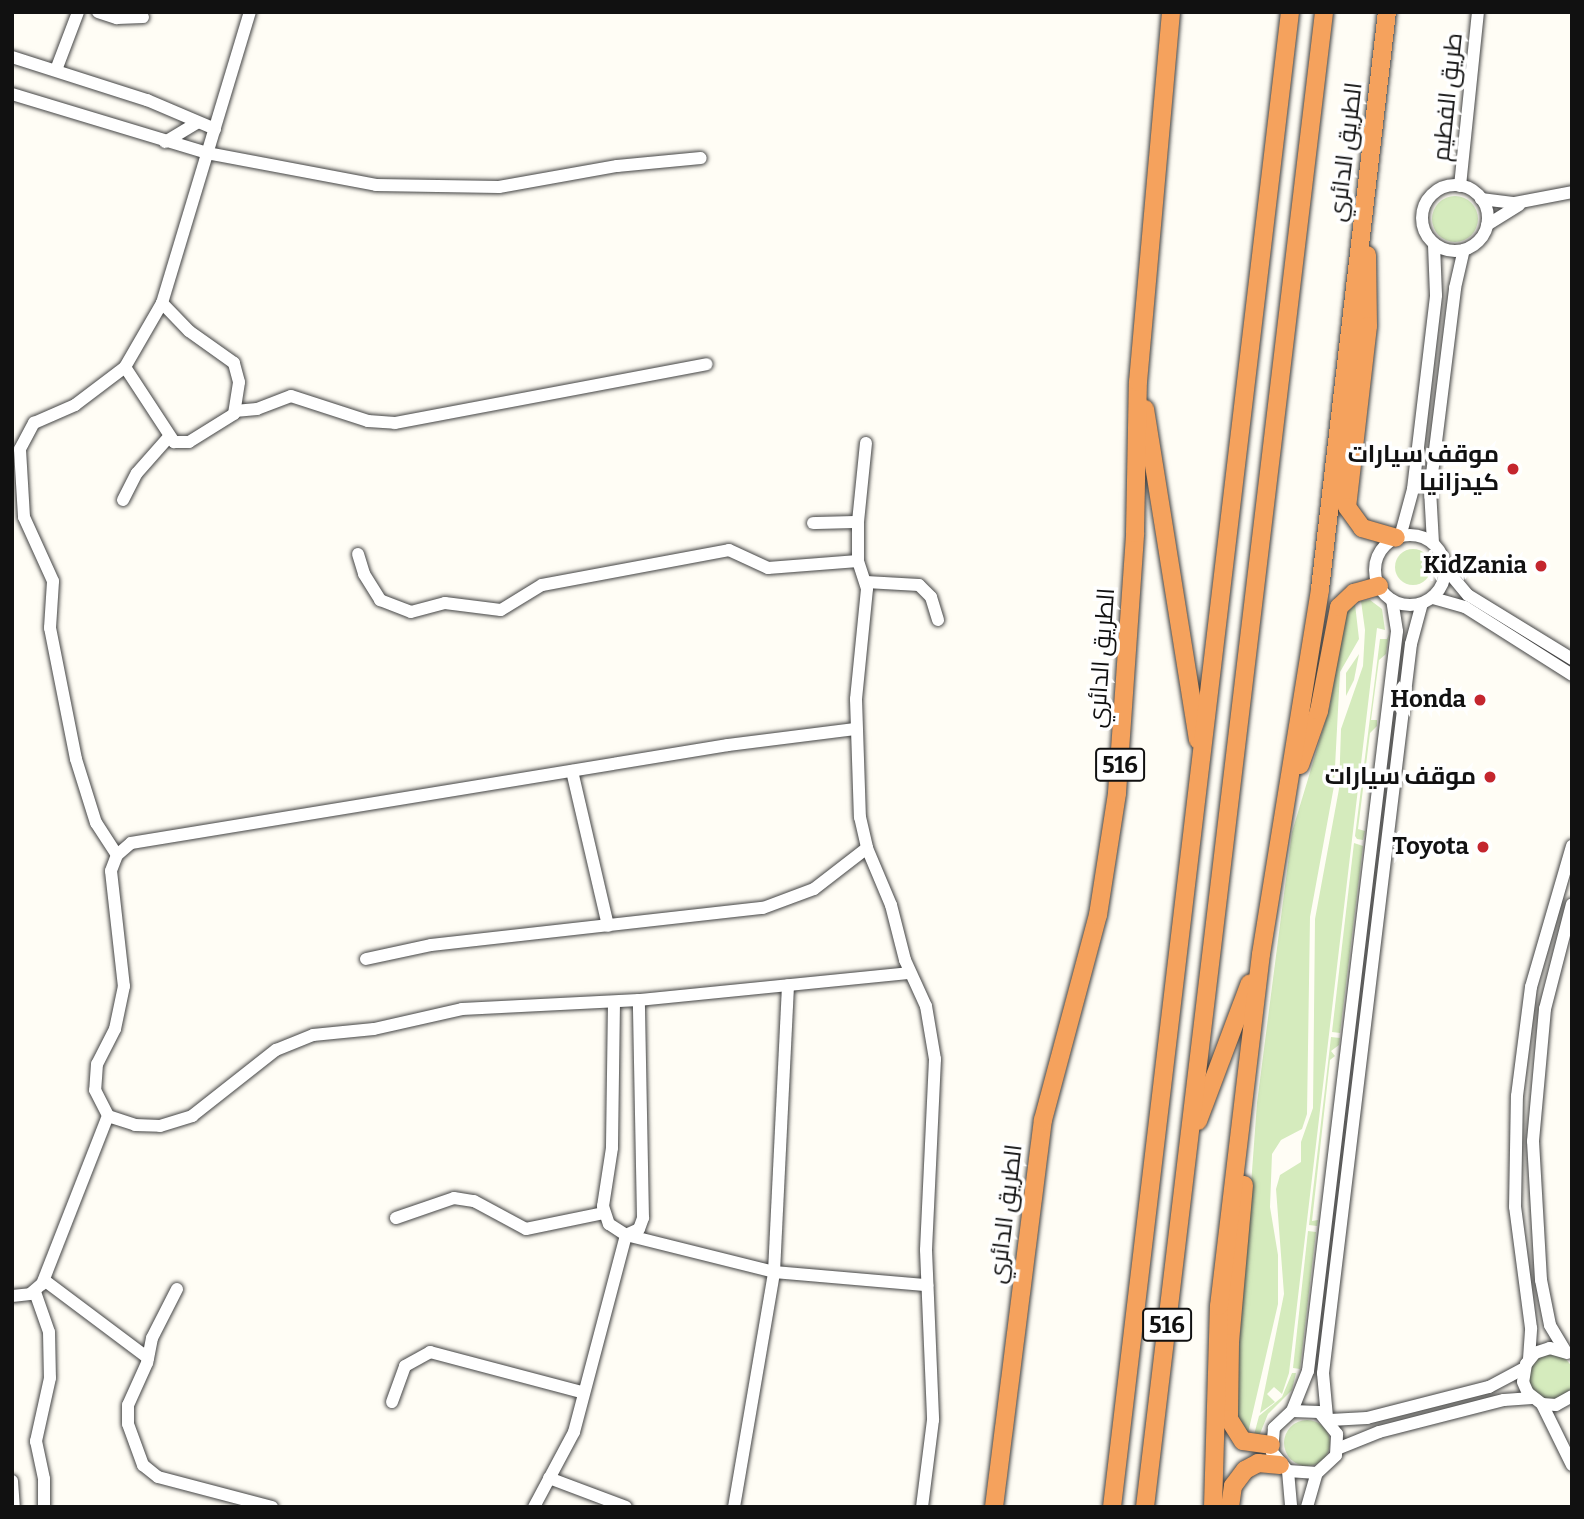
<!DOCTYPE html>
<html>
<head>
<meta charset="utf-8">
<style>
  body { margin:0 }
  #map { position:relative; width:1584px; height:1519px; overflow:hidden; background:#fffdf5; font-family:Bitter,Cairo,serif }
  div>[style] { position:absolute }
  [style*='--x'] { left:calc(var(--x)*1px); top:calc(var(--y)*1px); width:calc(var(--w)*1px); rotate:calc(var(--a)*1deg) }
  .green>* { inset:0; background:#d5ebbd }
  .round { border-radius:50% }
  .roads { filter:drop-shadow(0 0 2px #444) drop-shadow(0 0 2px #444) }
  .minor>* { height:12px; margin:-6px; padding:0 6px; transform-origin:6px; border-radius:6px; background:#fff }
  .minor>.ring { margin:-6px; padding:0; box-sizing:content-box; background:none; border:12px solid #fff; border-radius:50% }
  .highway>* { height:18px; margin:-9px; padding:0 9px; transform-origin:9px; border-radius:9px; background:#f5a25d }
  .dots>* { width:19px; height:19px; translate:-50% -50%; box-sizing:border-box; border:4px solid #fff; border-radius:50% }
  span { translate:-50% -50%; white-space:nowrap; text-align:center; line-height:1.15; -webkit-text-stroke:7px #fff; paint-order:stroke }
  .shield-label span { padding:2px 5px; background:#fff; border:2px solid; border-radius:5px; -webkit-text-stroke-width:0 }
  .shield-label { font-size:23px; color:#111; font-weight:700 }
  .street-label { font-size:24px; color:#111 }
  .poi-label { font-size:24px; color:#111; font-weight:700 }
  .right { translate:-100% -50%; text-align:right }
  .frame { position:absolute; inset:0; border:14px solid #111; pointer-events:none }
</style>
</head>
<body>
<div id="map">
  <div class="green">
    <i class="round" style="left:1432px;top:196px;width:46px;height:46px"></i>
    <i class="round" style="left:1395px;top:549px;width:36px;height:36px"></i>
    <i style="clip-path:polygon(1370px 600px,1382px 609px,1385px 630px,1377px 628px,1289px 1373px,1282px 1394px,1274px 1387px,1267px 1394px,1275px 1402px,1260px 1413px,1284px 1294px,1276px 1189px,1280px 1175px,1301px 1162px,1301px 1142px,1313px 1108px,1315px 919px,1339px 789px,1341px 729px,1363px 666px,1365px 630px,1361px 601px)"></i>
    <i style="clip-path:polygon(1355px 604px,1359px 639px,1340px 672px,1334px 786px,1310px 917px,1307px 1114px,1302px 1129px,1281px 1140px,1272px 1154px,1270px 1207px,1278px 1255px,1278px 1304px,1248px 1433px,1240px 1426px,1238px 1415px,1238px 1362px,1257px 1103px,1292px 832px,1330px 706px,1345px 615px)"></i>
    <i style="clip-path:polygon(1389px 634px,1386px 654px,1379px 660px,1371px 720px,1377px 720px,1377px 726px,1370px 733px,1358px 829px,1365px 831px,1363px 840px,1357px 839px,1355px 836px,1380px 639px,1387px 639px)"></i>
    <i style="clip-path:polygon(1359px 654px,1354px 680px,1346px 696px,1346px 673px)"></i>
    <i style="clip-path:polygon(1354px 843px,1363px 846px,1340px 1033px,1332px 1032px)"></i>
    <i style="clip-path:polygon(1331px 1037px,1340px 1038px,1339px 1045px,1331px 1051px,1335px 1056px,1330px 1060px,1312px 1221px,1318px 1220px,1317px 1226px,1309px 1225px)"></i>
    <i style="clip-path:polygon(1308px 1231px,1316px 1232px,1300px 1369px,1293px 1368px)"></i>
    <i class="round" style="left:1528px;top:1354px;width:46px;height:46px"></i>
    <i style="clip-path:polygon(1292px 1373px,1296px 1373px,1292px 1390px,1268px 1414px,1259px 1436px,1254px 1435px,1259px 1416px,1282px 1397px)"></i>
    <i class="round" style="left:1284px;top:1420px;width:46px;height:46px"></i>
  </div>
  <div class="roads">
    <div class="minor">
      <i style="--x:98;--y:12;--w:20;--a:18"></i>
      <i style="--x:117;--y:18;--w:26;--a:-2"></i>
      <i style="--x:12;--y:57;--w:142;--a:17.7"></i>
      <i style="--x:147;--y:100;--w:74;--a:23.1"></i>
      <i style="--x:56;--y:70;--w:62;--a:-69.2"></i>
      <i style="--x:12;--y:94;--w:204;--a:16.8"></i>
      <i style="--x:207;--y:153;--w:172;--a:10.7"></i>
      <i style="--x:376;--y:185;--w:123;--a:0.9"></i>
      <i style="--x:499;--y:187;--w:120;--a:-10.1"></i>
      <i style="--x:617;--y:166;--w:84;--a:-5.4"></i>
      <i style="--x:165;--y:142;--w:37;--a:-31"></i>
      <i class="ring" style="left:1422px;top:185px;width:54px;height:54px"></i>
      <i style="--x:1460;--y:186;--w:175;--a:-84.1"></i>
      <i style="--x:1481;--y:199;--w:34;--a:7"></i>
      <i style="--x:1515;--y:203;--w:58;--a:-10.9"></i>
      <i style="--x:1487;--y:225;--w:38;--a:-32"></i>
      <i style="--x:125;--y:367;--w:90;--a:56.8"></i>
      <i style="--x:174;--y:442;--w:15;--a:0"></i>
      <i style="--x:189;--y:442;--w:53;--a:-31.9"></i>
      <i style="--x:234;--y:414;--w:32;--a:-81"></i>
      <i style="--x:239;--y:382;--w:20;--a:-105"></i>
      <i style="--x:234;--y:363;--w:55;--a:-144.6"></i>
      <i style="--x:189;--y:331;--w:39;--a:-134"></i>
      <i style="--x:235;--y:411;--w:22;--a:-5"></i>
      <i style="--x:257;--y:409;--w:36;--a:-21"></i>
      <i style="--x:291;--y:396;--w:81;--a:18"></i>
      <i style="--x:368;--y:421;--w:27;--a:4"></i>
      <i style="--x:395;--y:423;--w:317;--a:-10.7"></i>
      <i style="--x:866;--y:443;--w:79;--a:95.8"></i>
      <i style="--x:858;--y:522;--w:39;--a:90"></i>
      <i style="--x:858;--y:561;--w:29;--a:72"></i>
      <i style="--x:867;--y:589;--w:111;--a:95.7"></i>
      <i style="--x:856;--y:699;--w:118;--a:88.1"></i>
      <i style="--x:860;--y:817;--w:32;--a:77"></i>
      <i style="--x:867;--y:848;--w:62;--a:67.2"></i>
      <i style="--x:891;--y:905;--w:57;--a:75.7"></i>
      <i style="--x:905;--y:960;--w:51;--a:65.5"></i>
      <i style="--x:926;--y:1006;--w:54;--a:80.4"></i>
      <i style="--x:935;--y:1059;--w:191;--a:92.7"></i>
      <i style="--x:926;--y:1250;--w:170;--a:87.6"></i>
      <i style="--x:933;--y:1420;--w:88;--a:97.2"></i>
      <i style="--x:123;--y:500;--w:30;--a:-63"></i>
      <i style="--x:137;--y:473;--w:47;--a:-48.5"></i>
      <i style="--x:813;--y:523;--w:45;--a:-1.3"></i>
      <i class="ring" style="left:1375px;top:535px;width:58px;height:58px"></i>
      <i style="--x:1400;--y:537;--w:50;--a:-74.8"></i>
      <i style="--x:1413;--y:489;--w:195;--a:-83.2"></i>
      <i style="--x:1436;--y:295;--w:50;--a:-92.3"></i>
      <i style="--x:1433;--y:543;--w:53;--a:-93.2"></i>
      <i style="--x:1430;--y:490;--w:204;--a:-82.9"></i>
      <i style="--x:1455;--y:288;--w:39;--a:-77"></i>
      <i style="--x:358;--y:554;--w:21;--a:73"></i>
      <i style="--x:364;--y:574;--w:31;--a:58"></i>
      <i style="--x:380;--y:600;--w:33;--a:21"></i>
      <i style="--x:411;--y:612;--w:35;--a:-15"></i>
      <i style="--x:445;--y:603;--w:56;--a:7.1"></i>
      <i style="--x:501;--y:610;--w:48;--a:-31.4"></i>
      <i style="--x:542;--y:585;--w:190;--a:-10.6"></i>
      <i style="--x:729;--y:550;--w:43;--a:24.8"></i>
      <i style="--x:768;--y:568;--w:90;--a:-4.4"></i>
      <i style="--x:1446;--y:569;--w:34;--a:50"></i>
      <i style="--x:1468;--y:595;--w:122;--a:31.6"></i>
      <i style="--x:866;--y:582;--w:53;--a:3.2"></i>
      <i style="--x:919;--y:585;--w:17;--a:45"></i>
      <i style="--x:931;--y:597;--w:24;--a:73"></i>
      <i style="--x:1433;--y:598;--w:33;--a:16"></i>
      <i style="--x:1465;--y:607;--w:127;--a:32.4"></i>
      <i style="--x:855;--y:729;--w:128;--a:172.8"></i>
      <i style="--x:728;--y:745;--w:605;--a:170.68"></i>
      <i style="--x:131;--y:843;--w:18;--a:139"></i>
      <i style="--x:117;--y:855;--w:17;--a:111"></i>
      <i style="--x:111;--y:871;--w:116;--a:83.6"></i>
      <i style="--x:124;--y:986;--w:44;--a:101.8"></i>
      <i style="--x:115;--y:1029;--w:39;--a:117"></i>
      <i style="--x:97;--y:1064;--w:26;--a:94"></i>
      <i style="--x:95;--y:1090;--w:29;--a:63"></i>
      <i style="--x:108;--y:1116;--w:28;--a:18"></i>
      <i style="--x:135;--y:1125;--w:25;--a:2"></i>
      <i style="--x:160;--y:1126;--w:34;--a:-17"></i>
      <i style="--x:192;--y:1116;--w:107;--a:-38.2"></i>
      <i style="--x:276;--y:1050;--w:40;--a:-22"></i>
      <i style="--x:313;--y:1035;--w:61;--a:-5.6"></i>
      <i style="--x:374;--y:1029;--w:90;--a:-12.8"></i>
      <i style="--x:462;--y:1009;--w:177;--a:-2.9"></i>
      <i style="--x:639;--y:1000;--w:272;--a:-5.7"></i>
      <i style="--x:572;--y:771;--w:159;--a:76.9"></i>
      <i style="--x:117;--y:855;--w:38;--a:-123"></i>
      <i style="--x:96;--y:823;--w:67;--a:-107.4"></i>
      <i style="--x:76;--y:759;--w:134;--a:-101.2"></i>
      <i style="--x:50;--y:628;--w:47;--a:-86.3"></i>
      <i style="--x:53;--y:581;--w:70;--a:-114.4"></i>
      <i style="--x:24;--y:517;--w:68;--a:-93.4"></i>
      <i style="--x:20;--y:449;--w:30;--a:-62"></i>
      <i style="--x:34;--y:423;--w:45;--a:-23.7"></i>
      <i style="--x:75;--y:405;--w:63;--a:-37.2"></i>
      <i style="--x:125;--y:367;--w:74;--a:-60"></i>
      <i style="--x:162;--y:303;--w:304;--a:-73.2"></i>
      <i style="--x:366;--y:959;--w:66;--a:-12.2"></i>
      <i style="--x:431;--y:945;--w:334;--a:-6.4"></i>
      <i style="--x:763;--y:908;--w:54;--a:-20.4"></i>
      <i style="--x:814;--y:889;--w:67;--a:-37.7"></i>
      <i style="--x:614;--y:1002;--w:146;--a:90.8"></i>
      <i style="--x:612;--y:1148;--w:59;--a:98.8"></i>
      <i style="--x:603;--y:1206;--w:19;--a:72"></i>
      <i style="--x:609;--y:1224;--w:20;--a:33"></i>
      <i style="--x:626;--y:1235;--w:14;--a:-25"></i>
      <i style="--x:639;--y:1229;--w:12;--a:-70"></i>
      <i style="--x:643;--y:1218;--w:218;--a:-91.1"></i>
      <i style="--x:396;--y:1218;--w:61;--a:-19"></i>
      <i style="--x:454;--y:1198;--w:20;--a:9"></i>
      <i style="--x:474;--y:1201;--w:59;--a:28.3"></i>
      <i style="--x:526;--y:1229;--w:80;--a:-11.6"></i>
      <i style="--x:44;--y:1280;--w:130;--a:36.9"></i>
      <i style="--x:177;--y:1289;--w:55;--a:117"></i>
      <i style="--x:152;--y:1338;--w:25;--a:101"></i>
      <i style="--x:147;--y:1363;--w:46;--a:114.3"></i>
      <i style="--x:128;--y:1405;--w:19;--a:90"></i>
      <i style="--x:128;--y:1424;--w:44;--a:69.9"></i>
      <i style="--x:143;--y:1465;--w:19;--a:39"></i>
      <i style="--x:158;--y:1477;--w:118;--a:14.7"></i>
      <i style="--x:35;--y:1292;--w:42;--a:70.7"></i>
      <i style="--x:49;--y:1332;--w:46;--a:88.8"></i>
      <i style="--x:50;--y:1378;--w:65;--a:102.5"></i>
      <i style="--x:36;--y:1441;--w:39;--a:78"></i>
      <i style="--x:44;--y:1479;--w:28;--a:90"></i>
      <i style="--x:12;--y:1296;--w:18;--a:-6"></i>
      <i style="--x:30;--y:1294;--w:16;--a:-40"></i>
      <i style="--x:42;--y:1284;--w:180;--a:-68.6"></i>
      <i style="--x:1566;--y:1352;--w:31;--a:-121"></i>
      <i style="--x:1550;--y:1325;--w:46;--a:-101.3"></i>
      <i style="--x:1541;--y:1280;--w:139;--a:-93.3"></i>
      <i style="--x:1533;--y:1141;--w:133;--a:-84.8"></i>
      <i style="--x:1545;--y:1009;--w:108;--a:-75.6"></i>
      <i style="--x:1567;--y:1353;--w:18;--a:-164"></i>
      <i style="--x:1550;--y:1348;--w:16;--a:162"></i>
      <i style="--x:1535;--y:1353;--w:14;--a:129"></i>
      <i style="--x:1526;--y:1364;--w:18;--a:99"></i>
      <i style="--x:1523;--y:1382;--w:12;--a:66"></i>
      <i style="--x:1528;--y:1393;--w:18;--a:38"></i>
      <i style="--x:1542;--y:1404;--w:14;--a:4"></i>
      <i style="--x:1556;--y:1405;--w:18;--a:-29"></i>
      <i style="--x:1529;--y:1359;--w:31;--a:-86"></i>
      <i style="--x:1531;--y:1328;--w:122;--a:-97.5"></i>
      <i style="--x:1515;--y:1207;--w:111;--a:-89"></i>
      <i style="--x:1517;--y:1096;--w:110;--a:-82.7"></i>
      <i style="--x:1531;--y:987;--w:147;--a:-73.8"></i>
      <i style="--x:392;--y:1402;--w:38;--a:-70"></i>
      <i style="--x:405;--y:1366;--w:29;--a:-29"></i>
      <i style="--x:430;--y:1352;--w:156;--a:14.8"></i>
      <i style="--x:1542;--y:1404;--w:68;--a:63.8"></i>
      <i style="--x:1292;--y:1411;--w:43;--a:-68.2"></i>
      <i style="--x:1308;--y:1371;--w:745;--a:-83.14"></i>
      <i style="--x:1397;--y:631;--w:31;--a:-99"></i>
      <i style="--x:1327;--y:1417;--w:44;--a:-95.2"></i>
      <i style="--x:1323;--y:1373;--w:734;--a:-83.12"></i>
      <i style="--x:1411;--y:644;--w:42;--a:-75"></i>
      <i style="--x:1330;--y:1420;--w:37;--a:-3"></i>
      <i style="--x:1367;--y:1418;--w:126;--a:-14.3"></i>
      <i style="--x:1489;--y:1387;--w:38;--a:-28"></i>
      <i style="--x:1337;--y:1449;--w:45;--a:-22"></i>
      <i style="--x:1379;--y:1432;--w:129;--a:-14.4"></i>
      <i style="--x:1504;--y:1400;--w:28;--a:-4"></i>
      <i style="--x:1288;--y:1471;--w:36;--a:85"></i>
      <i style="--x:549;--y:1478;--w:82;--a:20.6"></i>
      <i style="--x:12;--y:1481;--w:26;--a:86"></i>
      <i style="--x:534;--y:1507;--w:85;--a:-61.9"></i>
      <i style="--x:574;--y:1432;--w:204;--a:-75.2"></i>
      <i style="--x:626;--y:1235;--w:153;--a:14"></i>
      <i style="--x:774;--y:1272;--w:154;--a:4.9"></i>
      <i style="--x:734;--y:1507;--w:238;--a:-80.3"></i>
      <i style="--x:774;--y:1272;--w:287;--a:-87.2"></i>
      <i style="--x:1307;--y:1507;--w:35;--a:-74"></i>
      <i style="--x:1317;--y:1473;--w:26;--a:-43"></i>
      <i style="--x:1336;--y:1455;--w:21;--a:-87"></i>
      <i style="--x:1337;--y:1434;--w:28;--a:-129"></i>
      <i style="--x:1319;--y:1412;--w:27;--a:-178"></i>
      <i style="--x:1292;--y:1411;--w:25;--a:137"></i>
      <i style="--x:1274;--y:1428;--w:24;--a:95"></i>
      <i style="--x:1272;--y:1452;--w:25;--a:50"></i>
      <i style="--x:1288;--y:1471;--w:29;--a:4"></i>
    </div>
    <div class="highway">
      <i style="--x:1367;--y:255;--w:71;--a:89.2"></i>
      <i style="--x:1368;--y:326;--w:182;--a:96.6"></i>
      <i style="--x:1347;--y:507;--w:26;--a:54"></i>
      <i style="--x:1362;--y:528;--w:35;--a:16"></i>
      <i style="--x:1145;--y:409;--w:335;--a:80.9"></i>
      <i style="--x:1300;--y:765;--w:57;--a:-70.6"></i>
      <i style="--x:1319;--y:711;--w:106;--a:-79.1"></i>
      <i style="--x:1339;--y:607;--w:21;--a:-43"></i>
      <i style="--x:1354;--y:593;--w:26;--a:-16"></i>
      <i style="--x:1198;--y:1121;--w:147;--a:-69.4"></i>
      <i style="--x:1244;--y:1185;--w:159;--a:95.1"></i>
      <i style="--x:1230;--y:1343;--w:76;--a:90.8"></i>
      <i style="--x:1229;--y:1419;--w:26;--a:58"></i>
      <i style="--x:1243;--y:1441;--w:28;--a:8"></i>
      <i style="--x:994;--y:1507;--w:390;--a:-82.8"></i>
      <i style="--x:1043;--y:1120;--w:212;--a:-75"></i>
      <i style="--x:1098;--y:915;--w:123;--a:-81.1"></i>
      <i style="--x:1117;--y:793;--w:261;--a:-86"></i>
      <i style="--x:1135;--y:533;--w:151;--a:-88.9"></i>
      <i style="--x:1138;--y:382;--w:371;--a:-84.9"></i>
      <i style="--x:1112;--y:1507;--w:1506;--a:-83.21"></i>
      <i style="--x:1145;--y:1507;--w:1506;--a:-83.17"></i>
      <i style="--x:1213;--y:1507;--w:201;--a:-88.3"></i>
      <i style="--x:1219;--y:1306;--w:354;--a:-83.2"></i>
      <i style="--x:1261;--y:954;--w:370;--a:-80.8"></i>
      <i style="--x:1320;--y:589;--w:581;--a:-83.38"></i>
      <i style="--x:1230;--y:1507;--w:21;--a:-82"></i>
      <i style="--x:1233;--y:1486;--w:20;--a:-53"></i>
      <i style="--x:1245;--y:1470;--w:15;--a:-28"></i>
      <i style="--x:1258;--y:1463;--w:22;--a:5"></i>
    </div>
  </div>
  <div class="dots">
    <i style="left:1513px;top:469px;background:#c4262e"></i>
    <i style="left:1541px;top:566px;background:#c4262e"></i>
    <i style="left:1480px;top:700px;background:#c4262e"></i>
    <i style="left:1490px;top:777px;background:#c4262e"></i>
    <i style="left:1483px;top:847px;background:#c4262e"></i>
  </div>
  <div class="shield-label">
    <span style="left:1120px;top:765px">516</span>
    <span style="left:1167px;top:1325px">516</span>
  </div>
  <div class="street-label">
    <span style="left:1448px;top:97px;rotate:-84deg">طريق الفطيم</span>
    <span style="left:1346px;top:152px;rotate:-83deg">الطريق الدائري</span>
    <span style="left:1102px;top:658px;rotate:-86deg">الطريق الدائري</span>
    <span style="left:1006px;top:1214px;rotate:-83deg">الطريق الدائري</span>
  </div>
  <div class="poi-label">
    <span class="right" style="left:1499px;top:469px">موقف سيارات<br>كيدزانيا</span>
    <span class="right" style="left:1527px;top:566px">KidZania</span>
    <span class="right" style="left:1466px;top:700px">Honda</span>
    <span class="right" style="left:1476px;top:777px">موقف سيارات</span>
    <span class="right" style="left:1469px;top:847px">Toyota</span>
  </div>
  <div class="frame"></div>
</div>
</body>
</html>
